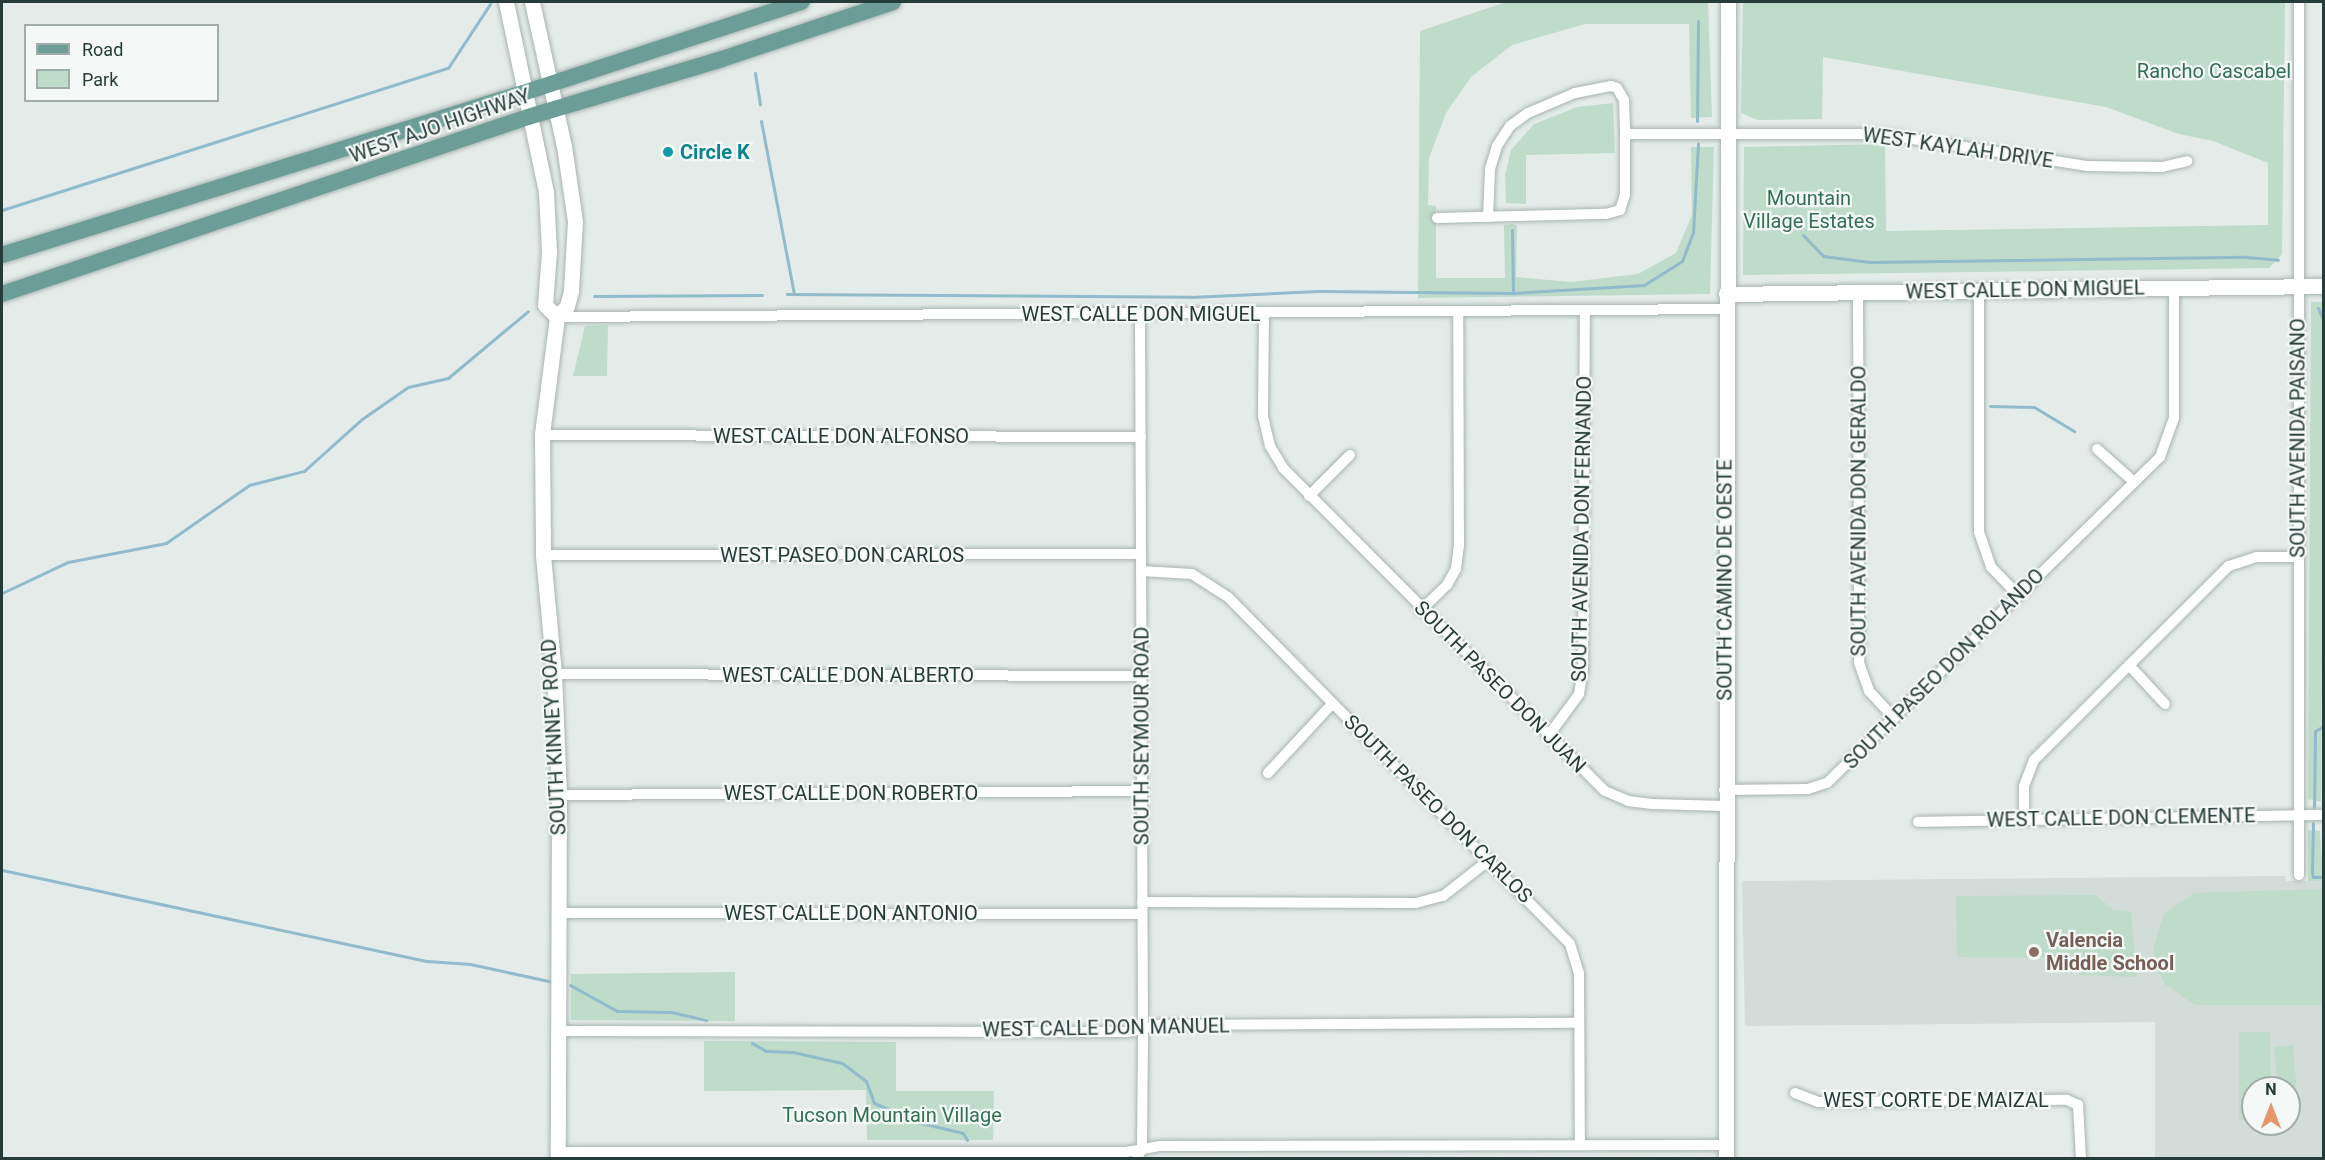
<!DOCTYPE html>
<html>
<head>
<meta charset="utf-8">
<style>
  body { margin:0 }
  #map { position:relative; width:2325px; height:1160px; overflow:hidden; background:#e4ece9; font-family:Roboto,sans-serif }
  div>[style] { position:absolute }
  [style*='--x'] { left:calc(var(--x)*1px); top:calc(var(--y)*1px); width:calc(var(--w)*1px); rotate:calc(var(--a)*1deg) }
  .built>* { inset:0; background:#d2dcd8 }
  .green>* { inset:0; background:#bfdbca }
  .stream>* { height:3px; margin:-1.5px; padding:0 1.5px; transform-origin:1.5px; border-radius:1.5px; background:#91bbcb }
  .roads { filter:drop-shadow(0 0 2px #a7b4b0) drop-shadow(0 0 2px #a7b4b0) }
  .street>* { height:10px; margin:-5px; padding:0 5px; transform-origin:5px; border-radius:5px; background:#fff }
  .secondary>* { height:15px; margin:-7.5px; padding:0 7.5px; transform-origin:7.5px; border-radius:7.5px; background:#fff }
  .primary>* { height:16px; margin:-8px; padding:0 8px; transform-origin:8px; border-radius:8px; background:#6c9d97 }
  .dots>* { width:16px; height:16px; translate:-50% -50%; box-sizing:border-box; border:3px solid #f4f9f7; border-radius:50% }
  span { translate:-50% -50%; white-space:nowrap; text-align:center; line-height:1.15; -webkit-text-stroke:4.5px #f4f9f7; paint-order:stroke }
  .park-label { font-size:20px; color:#336f52 }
  .street-label { font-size:20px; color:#253c38 }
  .culture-label { font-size:20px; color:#0d838f; font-weight:700 }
  .left { translate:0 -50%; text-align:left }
  .education-label { font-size:20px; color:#785e54; font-weight:700 }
  .frame { position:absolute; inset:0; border:3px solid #253c38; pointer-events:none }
  .legend { position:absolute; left:24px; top:24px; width:195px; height:78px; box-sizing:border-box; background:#f4f9f7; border:2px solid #a1adab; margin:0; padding:8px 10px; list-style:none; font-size:18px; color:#253c38 }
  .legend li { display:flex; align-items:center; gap:12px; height:30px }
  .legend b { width:30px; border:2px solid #a1adab }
  .north { position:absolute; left:2241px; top:1076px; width:60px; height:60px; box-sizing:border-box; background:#f4f9f7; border:2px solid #a1adab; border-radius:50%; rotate:0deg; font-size:16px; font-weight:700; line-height:24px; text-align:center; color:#253c38 }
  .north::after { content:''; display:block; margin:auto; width:21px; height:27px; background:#e59769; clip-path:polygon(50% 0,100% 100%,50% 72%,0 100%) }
</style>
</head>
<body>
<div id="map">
  <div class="built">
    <i style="clip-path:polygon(evenodd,2285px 876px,2286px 881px,2323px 881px,2323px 1158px,2155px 1158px,2155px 1022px,1745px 1026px,1742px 881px,2285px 876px,2253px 1088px,2289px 1088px,2289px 1124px,2253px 1124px,2253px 1088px)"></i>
  </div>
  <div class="green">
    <i style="clip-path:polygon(1506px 2px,1708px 2px,1712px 117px,1691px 118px,1689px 24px,1585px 24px,1512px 45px,1471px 77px,1446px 113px,1429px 158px,1428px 205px,1436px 206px,1436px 278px,1505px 278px,1504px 225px,1512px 224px,1517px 226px,1516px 277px,1571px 282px,1638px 274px,1676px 253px,1692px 215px,1691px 147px,1714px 147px,1710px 294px,1418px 298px,1420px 31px)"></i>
    <i style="clip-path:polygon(1743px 2px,2285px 2px,2282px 254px,2269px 268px,1743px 275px,1744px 147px,1885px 144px,1886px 231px,2268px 225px,2268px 163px,2213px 141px,2179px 134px,2106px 107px,1823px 57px,1822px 119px,1758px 120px,1741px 113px)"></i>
    <i style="clip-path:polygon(1613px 103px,1615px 153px,1526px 155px,1526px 204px,1506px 203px,1505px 175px,1511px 150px,1534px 124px,1577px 107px)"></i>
    <i style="clip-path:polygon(2311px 302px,2324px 302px,2321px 802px,2308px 799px)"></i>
    <i style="clip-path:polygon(608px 325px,607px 376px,573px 376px,585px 326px)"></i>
    <i style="clip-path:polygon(2308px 830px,2320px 831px,2323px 881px,2308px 881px)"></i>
    <i style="clip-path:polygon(2323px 889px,2323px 1005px,2195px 1005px,2165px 984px,2156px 967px,2153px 949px,2164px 914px,2194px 893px)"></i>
    <i style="clip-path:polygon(2095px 895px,2114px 910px,2131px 912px,2137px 977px,2079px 975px,2080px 958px,1957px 957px,1956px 896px)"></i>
    <i style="clip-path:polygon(735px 972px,735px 1021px,571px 1020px,571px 974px)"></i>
    <i style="clip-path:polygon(2239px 1032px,2270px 1032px,2271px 1088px,2253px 1088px,2253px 1119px,2239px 1120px)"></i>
    <i style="clip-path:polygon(704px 1041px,896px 1042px,896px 1091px,994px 1091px,993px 1140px,867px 1140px,866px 1090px,704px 1091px)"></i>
    <i style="clip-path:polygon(2293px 1045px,2298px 1108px,2289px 1109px,2289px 1088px,2278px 1088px,2274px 1047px)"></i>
  </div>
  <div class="stream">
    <i style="--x:755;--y:73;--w:32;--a:81"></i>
    <i style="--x:761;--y:121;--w:176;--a:79.2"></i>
    <i style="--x:1697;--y:121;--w:100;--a:-89.4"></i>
    <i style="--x:2;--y:210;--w:468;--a:-17.7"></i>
    <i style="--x:448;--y:68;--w:77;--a:-56.7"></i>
    <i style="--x:1512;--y:230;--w:63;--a:89.1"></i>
    <i style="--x:1803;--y:235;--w:29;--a:46"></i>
    <i style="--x:1823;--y:256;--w:47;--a:7.3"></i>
    <i style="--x:1870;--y:262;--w:376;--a:-0.8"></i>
    <i style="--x:2246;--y:257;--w:32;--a:5"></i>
    <i style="--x:787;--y:294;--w:404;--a:0.4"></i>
    <i style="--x:1191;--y:297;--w:127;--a:-2.7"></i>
    <i style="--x:1318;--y:291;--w:195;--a:0.6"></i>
    <i style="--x:1513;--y:293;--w:131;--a:-3.5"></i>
    <i style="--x:1644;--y:285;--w:45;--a:-32.3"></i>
    <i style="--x:1682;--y:261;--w:30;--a:-69"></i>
    <i style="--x:1693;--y:233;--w:90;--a:-86.8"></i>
    <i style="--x:594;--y:296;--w:168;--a:-0.3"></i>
    <i style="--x:2318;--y:308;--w:12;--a:66"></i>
    <i style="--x:2323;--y:319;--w:82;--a:89.3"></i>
    <i style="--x:1990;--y:406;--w:44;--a:1.3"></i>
    <i style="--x:2034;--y:407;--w:47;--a:31"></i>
    <i style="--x:2;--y:593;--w:73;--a:-25.2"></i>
    <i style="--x:68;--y:562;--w:100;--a:-11"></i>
    <i style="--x:166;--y:543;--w:101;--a:-34.9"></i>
    <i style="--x:249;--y:485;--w:57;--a:-14.3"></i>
    <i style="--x:304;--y:471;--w:78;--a:-41.9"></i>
    <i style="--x:362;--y:419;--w:56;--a:-34.8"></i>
    <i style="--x:408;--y:387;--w:41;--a:-12.7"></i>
    <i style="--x:448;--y:378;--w:104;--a:-39.9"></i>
    <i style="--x:2314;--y:807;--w:76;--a:-89.2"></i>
    <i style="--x:2315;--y:731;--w:10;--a:-29"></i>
    <i style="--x:2313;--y:823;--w:49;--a:91.2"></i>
    <i style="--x:2312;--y:872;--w:5;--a:79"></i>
    <i style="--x:2313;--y:877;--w:11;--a:0"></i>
    <i style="--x:2;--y:870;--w:435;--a:12.1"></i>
    <i style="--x:427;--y:961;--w:43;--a:4"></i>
    <i style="--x:470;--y:964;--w:85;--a:12.2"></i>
    <i style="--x:570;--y:985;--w:54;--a:29"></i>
    <i style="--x:617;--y:1011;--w:54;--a:1.1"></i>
    <i style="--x:671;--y:1012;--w:36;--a:13"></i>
    <i style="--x:752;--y:1043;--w:16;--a:30"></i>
    <i style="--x:766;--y:1051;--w:27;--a:2"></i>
    <i style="--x:793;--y:1052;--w:50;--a:12.7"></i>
    <i style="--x:842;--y:1063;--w:30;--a:37"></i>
    <i style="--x:866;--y:1081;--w:23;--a:70"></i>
    <i style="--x:874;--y:1103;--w:51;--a:23.1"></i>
    <i style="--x:921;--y:1123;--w:43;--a:13.4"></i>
    <i style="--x:963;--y:1133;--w:8;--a:60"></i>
  </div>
  <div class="roads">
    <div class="street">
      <i style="--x:2299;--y:2;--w:873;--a:90"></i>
      <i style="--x:1488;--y:217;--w:48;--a:-87.6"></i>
      <i style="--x:1490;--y:169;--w:24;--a:-73"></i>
      <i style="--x:1497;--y:146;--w:24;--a:-57"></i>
      <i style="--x:1510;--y:126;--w:22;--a:-36"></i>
      <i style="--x:1528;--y:113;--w:51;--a:-23.1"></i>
      <i style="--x:1575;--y:93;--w:37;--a:-11"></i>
      <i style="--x:1611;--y:86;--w:6;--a:18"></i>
      <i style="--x:1617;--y:88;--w:14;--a:60"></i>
      <i style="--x:1624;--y:100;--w:34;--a:88"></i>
      <i style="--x:1437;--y:218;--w:169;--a:-1.4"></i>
      <i style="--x:1606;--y:214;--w:15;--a:-16"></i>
      <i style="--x:1620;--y:210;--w:16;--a:-72"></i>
      <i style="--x:1625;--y:195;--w:61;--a:-90"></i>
      <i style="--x:1625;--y:134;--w:256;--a:0"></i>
      <i style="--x:1881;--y:134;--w:208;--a:8.8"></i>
      <i style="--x:2087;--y:166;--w:75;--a:0.8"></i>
      <i style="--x:2162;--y:167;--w:26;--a:-13"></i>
      <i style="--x:1979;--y:291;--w:241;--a:90"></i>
      <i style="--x:1979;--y:532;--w:37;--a:71"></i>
      <i style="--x:1991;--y:567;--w:40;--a:46"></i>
      <i style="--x:1858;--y:292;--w:371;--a:89.8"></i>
      <i style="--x:1859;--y:663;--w:30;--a:70"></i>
      <i style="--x:1869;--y:691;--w:37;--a:47"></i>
      <i style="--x:1264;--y:315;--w:101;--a:90.6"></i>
      <i style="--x:1263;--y:416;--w:31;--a:77"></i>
      <i style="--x:1270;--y:446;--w:26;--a:59"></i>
      <i style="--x:1283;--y:468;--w:456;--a:45.1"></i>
      <i style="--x:1605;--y:791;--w:25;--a:23"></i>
      <i style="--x:1628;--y:801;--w:24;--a:7"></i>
      <i style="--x:1652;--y:804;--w:72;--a:1.6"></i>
      <i style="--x:557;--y:317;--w:1169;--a:-0.39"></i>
      <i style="--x:542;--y:435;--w:599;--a:0.19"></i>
      <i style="--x:2097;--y:449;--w:50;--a:41.7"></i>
      <i style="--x:1309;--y:496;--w:58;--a:-45"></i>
      <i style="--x:543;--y:555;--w:598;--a:-0.1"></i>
      <i style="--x:1141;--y:571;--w:51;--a:3.4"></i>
      <i style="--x:1192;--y:574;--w:43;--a:32.6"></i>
      <i style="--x:1228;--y:597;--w:487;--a:45.4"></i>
      <i style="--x:1570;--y:944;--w:30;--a:73"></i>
      <i style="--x:1579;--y:973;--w:172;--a:89.7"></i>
      <i style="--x:1421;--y:610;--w:36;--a:-44"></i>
      <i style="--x:1447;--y:585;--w:18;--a:-61"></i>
      <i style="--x:1456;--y:569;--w:23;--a:-83"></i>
      <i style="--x:1459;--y:546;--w:234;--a:-90.2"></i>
      <i style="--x:2129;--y:665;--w:53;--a:47.3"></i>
      <i style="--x:554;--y:674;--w:588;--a:0.19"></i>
      <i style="--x:1549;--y:735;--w:51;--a:-53.8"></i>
      <i style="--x:1579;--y:694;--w:25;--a:-81"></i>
      <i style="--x:1583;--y:669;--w:357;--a:-89.7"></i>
      <i style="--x:1268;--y:773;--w:94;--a:-47.2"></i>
      <i style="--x:1724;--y:790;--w:84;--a:-0.7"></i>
      <i style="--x:1808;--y:789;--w:20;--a:-18"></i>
      <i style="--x:1827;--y:783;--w:466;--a:-44.4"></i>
      <i style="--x:2160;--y:457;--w:41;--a:-70.3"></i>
      <i style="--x:2174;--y:418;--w:130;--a:-90"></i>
      <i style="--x:559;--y:795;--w:583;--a:-0.39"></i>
      <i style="--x:2024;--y:818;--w:32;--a:-90"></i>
      <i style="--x:2024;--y:786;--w:28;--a:-69"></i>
      <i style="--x:2034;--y:760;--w:275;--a:-44.9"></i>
      <i style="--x:2229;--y:566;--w:29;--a:-18"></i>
      <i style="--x:2257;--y:557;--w:42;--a:0"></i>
      <i style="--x:1918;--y:822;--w:406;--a:-1"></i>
      <i style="--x:1142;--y:902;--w:274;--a:0.2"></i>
      <i style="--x:1416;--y:903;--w:28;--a:-15"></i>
      <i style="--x:1443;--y:896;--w:58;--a:-38"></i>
      <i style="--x:559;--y:913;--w:583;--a:0.1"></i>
      <i style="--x:561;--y:1031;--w:566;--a:0.1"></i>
      <i style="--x:1127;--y:1032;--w:35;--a:-12"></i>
      <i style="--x:1161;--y:1025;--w:418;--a:-0.3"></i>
      <i style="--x:1795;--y:1093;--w:25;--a:21"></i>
      <i style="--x:1818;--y:1102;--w:249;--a:-0.5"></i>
      <i style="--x:2067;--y:1100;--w:12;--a:24"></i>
      <i style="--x:2078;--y:1105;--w:53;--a:86.8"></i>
      <i style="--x:558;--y:1152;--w:568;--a:0"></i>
      <i style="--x:1126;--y:1152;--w:35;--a:-10"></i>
      <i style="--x:1160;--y:1146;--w:566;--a:-0.1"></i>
      <i style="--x:1137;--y:1158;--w:10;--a:-61"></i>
      <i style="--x:1142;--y:1149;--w:120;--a:-89.5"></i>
      <i style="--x:1143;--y:1029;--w:716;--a:-90.24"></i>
    </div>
    <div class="secondary">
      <i style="--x:506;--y:2;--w:194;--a:78.1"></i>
      <i style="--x:546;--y:192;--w:59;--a:87.1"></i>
      <i style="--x:549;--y:251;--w:54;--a:94.2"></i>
      <i style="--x:545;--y:305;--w:17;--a:45"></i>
      <i style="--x:532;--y:2;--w:148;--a:77.5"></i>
      <i style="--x:564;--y:146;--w:76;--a:81.7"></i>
      <i style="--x:575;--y:221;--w:70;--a:93.3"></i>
      <i style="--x:571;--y:291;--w:16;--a:105"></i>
      <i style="--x:567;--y:306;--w:15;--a:132"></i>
      <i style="--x:557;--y:317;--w:118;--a:97.3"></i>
      <i style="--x:542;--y:434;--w:121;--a:89.5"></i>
      <i style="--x:543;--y:555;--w:120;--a:84.7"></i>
      <i style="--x:554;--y:674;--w:121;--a:87.6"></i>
      <i style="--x:559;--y:795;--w:363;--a:90.2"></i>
      <i style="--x:1726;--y:294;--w:598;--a:-0.77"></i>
      <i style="--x:1726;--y:1158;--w:1156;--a:-89.9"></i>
    </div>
    <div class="primary">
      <i style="--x:2;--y:255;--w:546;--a:-17.27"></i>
      <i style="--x:523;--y:93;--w:293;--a:-18.1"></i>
      <i style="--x:2;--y:294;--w:555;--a:-18.6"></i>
      <i style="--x:528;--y:117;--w:202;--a:-16.6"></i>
      <i style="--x:722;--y:59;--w:180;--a:-18.4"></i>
    </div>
  </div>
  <div class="dots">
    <i style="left:668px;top:152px;background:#0f9aa8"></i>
    <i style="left:2034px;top:952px;background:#8d6e63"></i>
  </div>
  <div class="park-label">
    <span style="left:2214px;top:71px">Rancho Cascabel</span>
    <span style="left:1809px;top:210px">Mountain<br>Village Estates</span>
    <span style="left:892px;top:1115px">Tucson Mountain Village</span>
  </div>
  <div class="street-label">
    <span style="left:440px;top:126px;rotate:-19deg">WEST AJO HIGHWAY</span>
    <span style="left:1958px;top:148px;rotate:8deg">WEST KAYLAH DRIVE</span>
    <span style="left:2025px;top:290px;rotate:-1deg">WEST CALLE DON MIGUEL</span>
    <span style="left:1141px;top:314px">WEST CALLE DON MIGUEL</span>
    <span style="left:841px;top:436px">WEST CALLE DON ALFONSO</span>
    <span style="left:2298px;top:438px;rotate:-90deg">SOUTH AVENIDA PAISANO</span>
    <span style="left:1859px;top:511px;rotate:-90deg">SOUTH AVENIDA DON GERALDO</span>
    <span style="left:1582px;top:529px;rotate:-89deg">SOUTH AVENIDA DON FERNANDO</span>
    <span style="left:842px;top:555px">WEST PASEO DON CARLOS</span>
    <span style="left:1725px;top:580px;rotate:-90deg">SOUTH CAMINO DE OESTE</span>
    <span style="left:1944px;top:669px;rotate:-45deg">SOUTH PASEO DON ROLANDO</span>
    <span style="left:848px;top:675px">WEST CALLE DON ALBERTO</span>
    <span style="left:1500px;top:687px;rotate:45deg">SOUTH PASEO DON JUAN</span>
    <span style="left:1142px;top:736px;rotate:-90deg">SOUTH SEYMOUR ROAD</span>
    <span style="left:554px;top:737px;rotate:-93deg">SOUTH KINNEY ROAD</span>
    <span style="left:851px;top:793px">WEST CALLE DON ROBERTO</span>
    <span style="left:1438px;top:809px;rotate:45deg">SOUTH PASEO DON CARLOS</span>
    <span style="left:2121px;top:818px;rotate:-1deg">WEST CALLE DON CLEMENTE</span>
    <span style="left:851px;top:913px">WEST CALLE DON ANTONIO</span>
    <span style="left:1106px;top:1028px;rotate:-1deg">WEST CALLE DON MANUEL</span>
    <span style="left:1936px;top:1100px">WEST CORTE DE MAIZAL</span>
  </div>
  <div class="culture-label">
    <span class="left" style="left:680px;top:152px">Circle K</span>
  </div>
  <div class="education-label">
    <span class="left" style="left:2046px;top:952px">Valencia<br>Middle School</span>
  </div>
  <div class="frame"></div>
  <ul class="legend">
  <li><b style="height:8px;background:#6c9d97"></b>Road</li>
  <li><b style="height:16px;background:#bfdbca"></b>Park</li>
  </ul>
  <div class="north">N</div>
</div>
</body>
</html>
